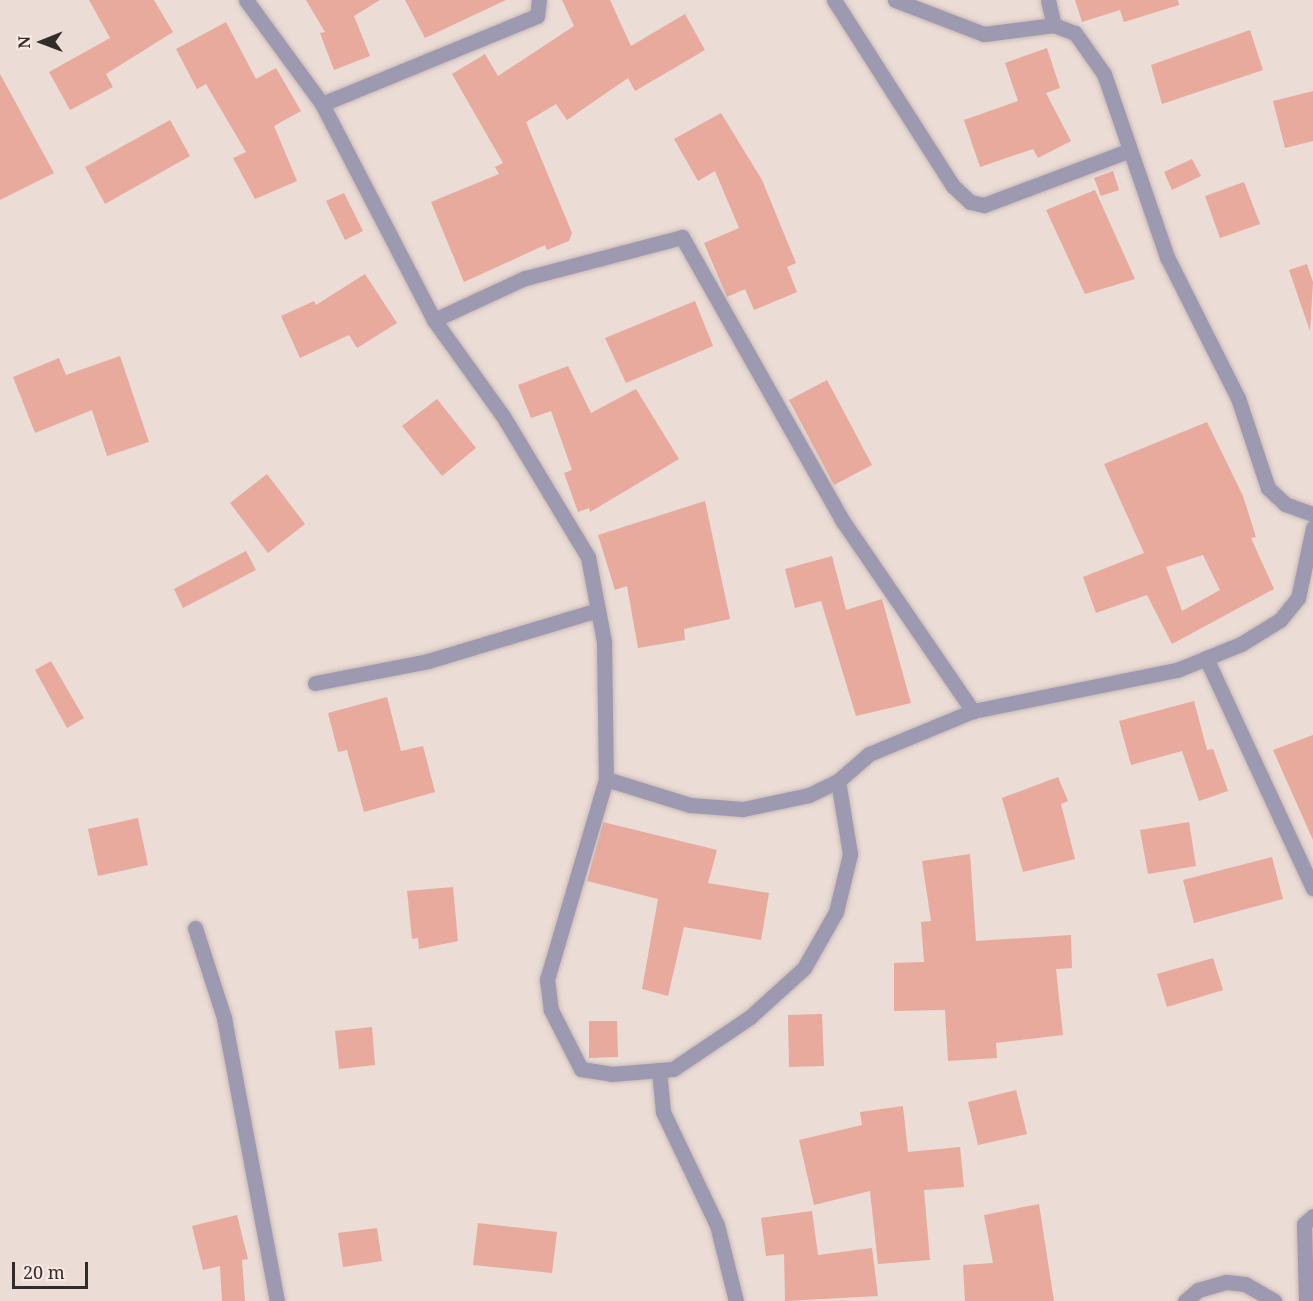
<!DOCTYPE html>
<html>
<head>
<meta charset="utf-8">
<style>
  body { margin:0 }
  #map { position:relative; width:1313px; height:1301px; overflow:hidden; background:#ebdcd6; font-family:"Noto Serif",serif }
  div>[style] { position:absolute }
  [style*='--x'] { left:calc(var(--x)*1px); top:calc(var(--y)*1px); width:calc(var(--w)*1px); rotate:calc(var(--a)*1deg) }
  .building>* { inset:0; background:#e7aa9c }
  .roads { filter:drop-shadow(0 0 2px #c6b9b4) drop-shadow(0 0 2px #c6b9b4) }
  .minor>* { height:15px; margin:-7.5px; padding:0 7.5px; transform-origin:7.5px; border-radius:7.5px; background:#9c99b1 }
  span { translate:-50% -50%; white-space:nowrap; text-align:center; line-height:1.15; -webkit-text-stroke:5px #f8e9e3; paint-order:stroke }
  .north { position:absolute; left:12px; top:12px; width:60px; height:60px; -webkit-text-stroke:4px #f8e9e3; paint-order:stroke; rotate:269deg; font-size:16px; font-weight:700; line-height:24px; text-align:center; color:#322c2a }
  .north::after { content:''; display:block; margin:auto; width:21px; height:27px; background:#322c2a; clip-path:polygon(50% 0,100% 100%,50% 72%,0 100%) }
  .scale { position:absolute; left:12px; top:1262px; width:76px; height:27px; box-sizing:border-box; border:3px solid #322c2a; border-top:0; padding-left:8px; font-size:18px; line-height:21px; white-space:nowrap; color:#322c2a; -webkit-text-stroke:4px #f8e9e3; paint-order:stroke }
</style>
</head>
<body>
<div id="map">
  <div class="building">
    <i style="clip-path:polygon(89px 0,154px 0,173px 32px,106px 74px,113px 87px,70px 110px,49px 72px,110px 38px)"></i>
    <i style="clip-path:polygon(306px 0,380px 0,354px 16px,370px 56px,334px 70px,320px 33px,325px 32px)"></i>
    <i style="clip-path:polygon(405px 0,506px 0,425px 38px)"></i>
    <i style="clip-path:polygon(562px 0,610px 0,631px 46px,685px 14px,705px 50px,635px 91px,628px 78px,567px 120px,556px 104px,526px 122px,572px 233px,569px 241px,547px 250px,545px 245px,464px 282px,431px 202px,499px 174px,495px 167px,503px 163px,452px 74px,485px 54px,498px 76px,574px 26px)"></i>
    <i style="clip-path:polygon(1075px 0,1178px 0,1179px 5px,1124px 22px,1120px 10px,1082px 22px)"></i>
    <i style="clip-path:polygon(226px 22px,256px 79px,276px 68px,301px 111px,274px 126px,297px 181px,255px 199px,233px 158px,246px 152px,206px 84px,197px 89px,176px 49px)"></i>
    <i style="clip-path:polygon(1250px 30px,1263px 70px,1162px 104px,1151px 65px)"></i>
    <i style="clip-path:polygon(1047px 48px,1060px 88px,1046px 93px,1071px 141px,1038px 158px,1033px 149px,980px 167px,964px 120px,1018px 101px,1005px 63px)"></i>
    <i style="clip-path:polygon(0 74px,54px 173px,0 200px)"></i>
    <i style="clip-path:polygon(1313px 91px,1313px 141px,1285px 148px,1273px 101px)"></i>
    <i style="clip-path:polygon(721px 113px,762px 180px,796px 263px,787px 267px,797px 292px,754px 310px,745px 289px,727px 297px,704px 243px,739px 228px,715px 171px,698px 181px,674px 139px)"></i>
    <i style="clip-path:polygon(170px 120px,190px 156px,105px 204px,85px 167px)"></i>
    <i style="clip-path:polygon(1192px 159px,1201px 176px,1172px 190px,1164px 172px)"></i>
    <i style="clip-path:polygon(1113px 171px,1119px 190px,1101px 196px,1094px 178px)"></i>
    <i style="clip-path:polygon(1244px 182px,1260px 224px,1220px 238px,1205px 196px)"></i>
    <i style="clip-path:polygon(1095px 190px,1135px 279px,1085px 294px,1046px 210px)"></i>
    <i style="clip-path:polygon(344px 193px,363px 231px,345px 240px,326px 201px)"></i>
    <i style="clip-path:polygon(1307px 264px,1313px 282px,1310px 331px,1289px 270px)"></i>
    <i style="clip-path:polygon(365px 274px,397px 323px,357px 348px,349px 335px,300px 358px,281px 316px,314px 301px,316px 305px)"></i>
    <i style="clip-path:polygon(695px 301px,713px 346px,626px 383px,605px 338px)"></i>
    <i style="clip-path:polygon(120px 356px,149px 442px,107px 456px,92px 410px,35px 433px,13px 377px,59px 358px,66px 375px)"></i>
    <i style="clip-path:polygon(568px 366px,591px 413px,636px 389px,679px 459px,590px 512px,589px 508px,578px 512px,564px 473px,572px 470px,551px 411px,531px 418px,518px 385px)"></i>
    <i style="clip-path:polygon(827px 380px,872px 465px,834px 485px,789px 400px)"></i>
    <i style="clip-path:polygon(437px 399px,476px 448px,442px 476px,402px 426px)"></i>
    <i style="clip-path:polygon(evenodd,1207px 422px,1243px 496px,1256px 537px,1251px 538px,1274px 589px,1172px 644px,1147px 595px,1096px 613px,1083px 577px,1144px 553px,1104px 464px,1207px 422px,1203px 555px,1220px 590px,1182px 611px,1166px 567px,1203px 555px)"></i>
    <i style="clip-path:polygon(267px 474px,305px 524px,268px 553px,230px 503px)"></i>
    <i style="clip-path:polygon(705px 501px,730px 619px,684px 629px,685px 640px,638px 648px,627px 586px,615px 590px,598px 535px)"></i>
    <i style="clip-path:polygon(246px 551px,256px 570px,183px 608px,174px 589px)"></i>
    <i style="clip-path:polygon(832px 556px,846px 610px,882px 599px,911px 703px,856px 716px,821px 601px,795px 608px,785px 569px)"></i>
    <i style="clip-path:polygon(51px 661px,84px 718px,67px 728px,35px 670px)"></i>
    <i style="clip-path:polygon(387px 697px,401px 751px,423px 746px,435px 792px,364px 812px,347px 750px,338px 752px,328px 713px)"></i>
    <i style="clip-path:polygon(1194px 701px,1207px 750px,1213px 749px,1228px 791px,1199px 801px,1182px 751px,1131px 765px,1119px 721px)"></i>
    <i style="clip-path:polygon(1313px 735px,1313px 840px,1273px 750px)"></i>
    <i style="clip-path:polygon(1058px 777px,1068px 801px,1061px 804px,1075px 859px,1023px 872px,1002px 798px)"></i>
    <i style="clip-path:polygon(138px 818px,148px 865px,98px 876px,88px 829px)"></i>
    <i style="clip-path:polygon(603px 822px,717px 850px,708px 883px,769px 893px,761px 940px,684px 927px,668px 996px,642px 989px,658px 899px,587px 881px)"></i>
    <i style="clip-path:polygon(1189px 822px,1196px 866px,1148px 874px,1140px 830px)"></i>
    <i style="clip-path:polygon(970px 854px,976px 941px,1071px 935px,1072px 968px,1056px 969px,1063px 1035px,996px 1043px,997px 1058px,948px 1061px,945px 1010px,894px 1011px,894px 963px,924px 962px,921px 922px,931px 921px,922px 861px)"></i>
    <i style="clip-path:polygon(1272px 857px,1283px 899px,1194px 923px,1183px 880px)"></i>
    <i style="clip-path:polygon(453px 887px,458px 941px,419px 949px,418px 938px,412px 939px,407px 891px)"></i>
    <i style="clip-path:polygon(1213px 958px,1223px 990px,1167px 1007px,1157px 974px)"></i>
    <i style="clip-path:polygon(822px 1014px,824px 1066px,789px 1067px,788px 1015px)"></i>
    <i style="clip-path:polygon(589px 1021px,617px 1021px,618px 1057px,589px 1058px)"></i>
    <i style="clip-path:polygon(372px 1027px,375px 1065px,339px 1069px,335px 1031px)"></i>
    <i style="clip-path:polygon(1016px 1090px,1027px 1134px,978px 1145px,968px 1102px)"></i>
    <i style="clip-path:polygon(903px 1106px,908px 1152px,960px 1147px,964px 1187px,924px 1190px,930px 1260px,878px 1264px,870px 1191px,814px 1205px,799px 1140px,862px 1125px,860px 1112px)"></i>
    <i style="clip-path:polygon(1039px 1204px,1054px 1301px,965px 1301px,963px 1265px,993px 1263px,984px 1215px)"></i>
    <i style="clip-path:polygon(812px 1211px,818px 1255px,872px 1248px,878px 1296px,785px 1301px,784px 1254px,766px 1256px,761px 1218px)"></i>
    <i style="clip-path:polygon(237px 1215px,248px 1259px,242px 1260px,245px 1301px,222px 1301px,220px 1266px,203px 1270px,192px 1226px)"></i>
    <i style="clip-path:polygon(478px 1223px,557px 1232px,552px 1273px,473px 1265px)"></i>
    <i style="clip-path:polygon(377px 1228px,382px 1261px,343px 1267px,338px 1233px)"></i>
  </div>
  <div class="roads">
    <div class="minor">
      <i style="--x:246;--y:0;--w:129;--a:53.8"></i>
      <i style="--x:322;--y:104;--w:243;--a:62.6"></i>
      <i style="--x:434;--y:320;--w:118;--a:54.3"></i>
      <i style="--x:503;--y:416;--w:165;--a:58.9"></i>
      <i style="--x:588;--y:557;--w:86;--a:79.3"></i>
      <i style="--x:604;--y:642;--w:137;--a:89.2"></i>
      <i style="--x:606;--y:779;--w:209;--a:106.4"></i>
      <i style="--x:547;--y:979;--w:31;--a:83"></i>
      <i style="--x:551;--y:1010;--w:66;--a:63"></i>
      <i style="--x:581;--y:1069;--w:30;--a:9"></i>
      <i style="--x:611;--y:1074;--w:62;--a:-4.6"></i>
      <i style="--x:673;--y:1069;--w:93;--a:-34"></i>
      <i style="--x:750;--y:1017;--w:73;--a:-42.2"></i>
      <i style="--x:804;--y:968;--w:64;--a:-60.3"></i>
      <i style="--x:836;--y:912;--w:60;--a:-76.4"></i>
      <i style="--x:850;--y:854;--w:74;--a:-99.3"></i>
      <i style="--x:834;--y:0;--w:221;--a:57.4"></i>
      <i style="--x:953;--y:186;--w:23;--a:43"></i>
      <i style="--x:970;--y:202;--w:14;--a:12"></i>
      <i style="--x:984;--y:205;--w:154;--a:-20.6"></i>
      <i style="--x:895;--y:0;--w:95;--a:20.9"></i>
      <i style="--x:984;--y:34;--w:71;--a:-7.3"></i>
      <i style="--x:1054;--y:25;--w:22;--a:21"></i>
      <i style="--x:1075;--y:33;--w:50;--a:54.7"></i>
      <i style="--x:1104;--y:74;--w:194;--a:71"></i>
      <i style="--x:1167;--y:257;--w:158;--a:63.3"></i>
      <i style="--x:1238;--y:398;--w:95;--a:71.6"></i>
      <i style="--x:1268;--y:488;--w:23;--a:43"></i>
      <i style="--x:1285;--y:504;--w:30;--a:20"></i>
      <i style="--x:1048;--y:0;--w:26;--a:77"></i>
      <i style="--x:322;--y:104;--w:232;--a:-22.3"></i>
      <i style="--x:537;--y:16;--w:16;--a:-83"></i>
      <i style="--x:434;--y:320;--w:100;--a:-24.8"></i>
      <i style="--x:525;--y:278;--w:162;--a:-14.6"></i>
      <i style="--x:682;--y:237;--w:325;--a:60.5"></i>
      <i style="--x:842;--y:520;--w:232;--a:55.6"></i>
      <i style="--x:1206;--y:658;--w:254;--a:65.1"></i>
      <i style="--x:315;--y:683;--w:115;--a:-11"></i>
      <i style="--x:428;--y:661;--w:177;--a:-16.7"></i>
      <i style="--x:606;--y:779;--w:88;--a:17.2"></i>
      <i style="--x:690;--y:805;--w:53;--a:4.3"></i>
      <i style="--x:743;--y:809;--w:67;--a:-12"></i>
      <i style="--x:809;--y:795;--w:32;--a:-26"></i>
      <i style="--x:838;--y:781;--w:41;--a:-41.1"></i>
      <i style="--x:869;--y:754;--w:113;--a:-22.5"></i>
      <i style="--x:973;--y:711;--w:208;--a:-11.4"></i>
      <i style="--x:1177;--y:670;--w:69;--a:-22.1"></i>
      <i style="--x:1241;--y:644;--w:46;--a:-31.6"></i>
      <i style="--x:1280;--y:620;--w:28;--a:-51"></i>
      <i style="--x:1298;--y:598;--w:72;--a:-77.9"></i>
      <i style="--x:195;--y:928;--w:95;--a:72.1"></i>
      <i style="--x:224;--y:1018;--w:288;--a:79.4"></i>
      <i style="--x:659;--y:1070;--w:42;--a:84.6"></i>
      <i style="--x:663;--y:1112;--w:125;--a:64.5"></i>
      <i style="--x:717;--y:1225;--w:78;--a:76"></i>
      <i style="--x:1185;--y:1301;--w:17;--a:-40"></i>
      <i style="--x:1198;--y:1290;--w:29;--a:-16"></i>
      <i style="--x:1226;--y:1282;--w:19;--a:6"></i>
      <i style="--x:1245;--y:1284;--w:34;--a:30"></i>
      <i style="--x:1306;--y:1301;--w:77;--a:-91.5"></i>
      <i style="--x:1304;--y:1224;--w:12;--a:-42"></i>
    </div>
  </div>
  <div class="north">N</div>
  <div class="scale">20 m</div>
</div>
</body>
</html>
